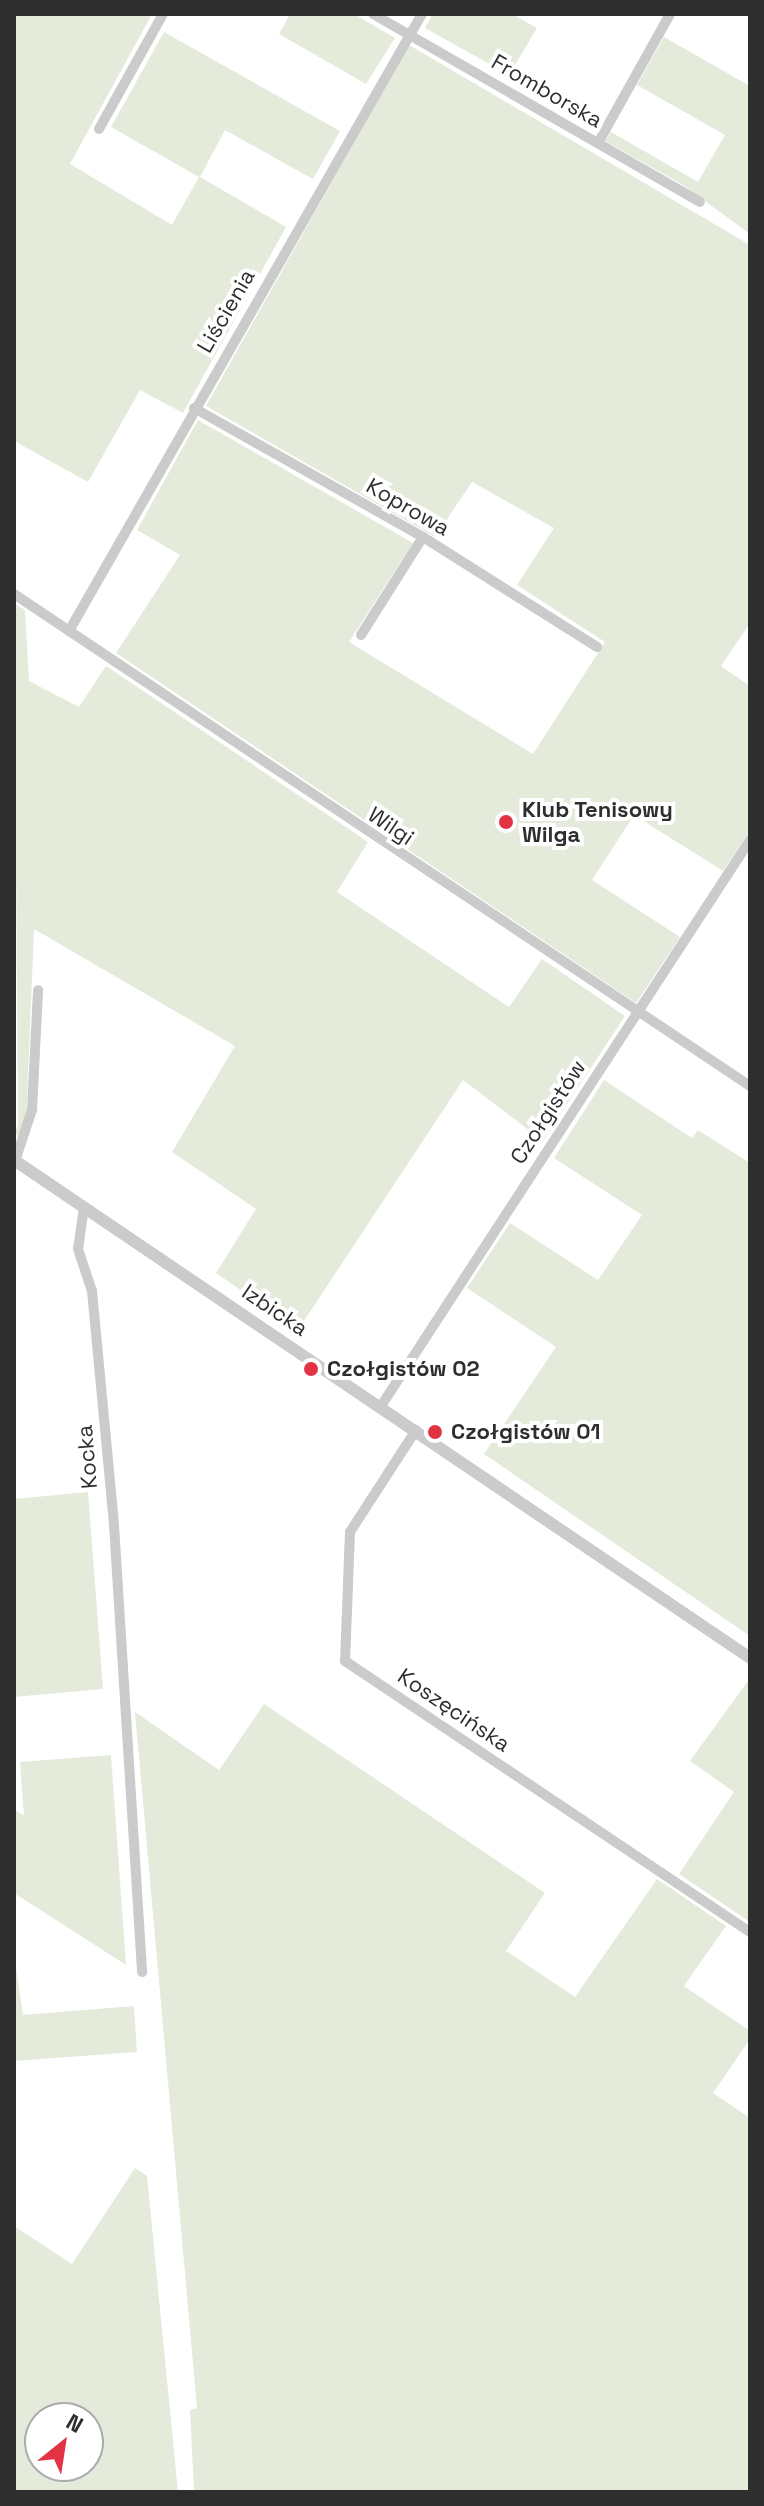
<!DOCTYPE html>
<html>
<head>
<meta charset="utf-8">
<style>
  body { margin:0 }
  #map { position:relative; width:764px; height:2506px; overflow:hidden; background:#fff; font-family:"Space Grotesk",sans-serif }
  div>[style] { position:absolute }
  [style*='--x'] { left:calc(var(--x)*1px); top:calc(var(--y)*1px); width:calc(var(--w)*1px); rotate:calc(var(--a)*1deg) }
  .green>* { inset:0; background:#e4ebdb }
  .minor>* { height:10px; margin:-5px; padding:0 5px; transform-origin:5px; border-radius:5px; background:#cbcbcb }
  .tertiary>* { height:12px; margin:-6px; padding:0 6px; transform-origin:6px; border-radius:6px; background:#cbcbcb }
  .dots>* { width:22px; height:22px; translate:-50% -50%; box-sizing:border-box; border:4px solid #fff; border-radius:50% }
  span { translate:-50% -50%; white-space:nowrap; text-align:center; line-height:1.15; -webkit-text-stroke:8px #fff; paint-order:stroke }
  .street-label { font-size:22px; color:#2e2e2e }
  .poi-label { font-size:22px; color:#2e2e2e; font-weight:700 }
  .left { translate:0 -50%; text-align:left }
  .frame { position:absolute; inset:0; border:16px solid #2e2e2e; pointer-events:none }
  .north { position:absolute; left:24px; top:2402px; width:80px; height:80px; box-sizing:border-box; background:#fff; border:2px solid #ababab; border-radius:50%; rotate:30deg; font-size:22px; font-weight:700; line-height:32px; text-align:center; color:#2e2e2e }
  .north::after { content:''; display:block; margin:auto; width:28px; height:36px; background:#e23345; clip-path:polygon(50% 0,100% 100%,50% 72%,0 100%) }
</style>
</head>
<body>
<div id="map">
  <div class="green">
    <i style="clip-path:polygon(14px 14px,152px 14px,70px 164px,172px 225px,199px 177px,111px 127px,164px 32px,340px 131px,313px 179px,225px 130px,200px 177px,286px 227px,183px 413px,140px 390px,88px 482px,14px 441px)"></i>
    <i style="clip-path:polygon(290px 14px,354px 14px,395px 38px,366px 84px,279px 34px)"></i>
    <i style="clip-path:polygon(433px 14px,512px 14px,537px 28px,509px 75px,425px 28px)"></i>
    <i style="clip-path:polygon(664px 37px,750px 86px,750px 234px,683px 185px,605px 141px,611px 132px,698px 182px,725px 135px,637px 85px)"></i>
    <i style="clip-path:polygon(409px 45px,750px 245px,750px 623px,721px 666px,750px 686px,750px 830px,723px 871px,634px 815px,592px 880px,680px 937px,636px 1003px,116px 653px,180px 555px,137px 530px,198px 420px,413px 543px,349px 642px,533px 754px,605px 642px,517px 585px,554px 528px,472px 482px,435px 537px,206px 406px)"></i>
    <i style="clip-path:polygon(14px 603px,25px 610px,29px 681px,79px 707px,106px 666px,368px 842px,337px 892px,509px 1007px,542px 959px,625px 1016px,543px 1141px,463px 1080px,298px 1330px,216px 1273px,256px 1209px,172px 1152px,235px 1046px,34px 929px,26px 1125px,21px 1138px,14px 1133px,18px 1126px)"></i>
    <i style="clip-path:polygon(604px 1080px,692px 1138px,698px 1130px,750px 1163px,750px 1636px,484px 1454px,556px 1347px,467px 1288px,510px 1223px,598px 1280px,642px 1215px,554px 1158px)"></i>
    <i style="clip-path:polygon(88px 1492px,103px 1689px,14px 1697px,14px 1499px)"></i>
    <i style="clip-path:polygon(750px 1678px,750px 1922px,679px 1874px,734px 1792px,690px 1761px)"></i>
    <i style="clip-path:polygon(264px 1704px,545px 1893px,506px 1951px,575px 1997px,657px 1879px,726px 1926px,684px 1986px,750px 2031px,750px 2039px,713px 2093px,750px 2118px,750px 2492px,194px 2492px,190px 2410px,197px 2408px,135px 1712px,219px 1770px)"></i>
    <i style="clip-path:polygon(111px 1755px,126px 1965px,14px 1893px,14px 1810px,24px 1815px,20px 1762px)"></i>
    <i style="clip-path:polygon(14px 1953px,23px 2015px,134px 2006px,137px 2052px,14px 2061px)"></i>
    <i style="clip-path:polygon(evenodd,135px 2168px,147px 2176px,178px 2492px,14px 2492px,14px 2226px,72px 2264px,135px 2168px,40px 2418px,88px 2418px,88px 2466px,40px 2466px,40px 2418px)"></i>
  </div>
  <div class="minor">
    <i style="--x:373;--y:14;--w:377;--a:29.9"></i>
    <i style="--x:99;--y:129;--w:132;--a:-60.9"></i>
    <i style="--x:598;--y:143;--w:148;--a:-60.8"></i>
    <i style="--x:194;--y:408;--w:263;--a:29.4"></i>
    <i style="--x:423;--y:537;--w:206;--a:32.3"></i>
    <i style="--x:14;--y:594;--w:885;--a:33.76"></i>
    <i style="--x:69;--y:631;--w:711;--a:-60.23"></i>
    <i style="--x:361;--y:635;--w:116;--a:-57.7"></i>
    <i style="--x:15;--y:1161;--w:54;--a:-71.6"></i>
    <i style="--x:32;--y:1110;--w:120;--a:-87.1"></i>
    <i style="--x:84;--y:1207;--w:42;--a:98.1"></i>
    <i style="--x:78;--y:1249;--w:44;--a:71.6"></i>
    <i style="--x:92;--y:1291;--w:235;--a:84.6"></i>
    <i style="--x:114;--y:1525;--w:448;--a:86.4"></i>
    <i style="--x:381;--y:1406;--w:676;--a:-56.9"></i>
    <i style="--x:416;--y:1430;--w:121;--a:122.9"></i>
    <i style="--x:350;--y:1532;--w:129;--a:92.2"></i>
    <i style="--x:345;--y:1661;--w:487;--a:33.8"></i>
  </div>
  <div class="tertiary">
    <i style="--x:14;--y:1160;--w:889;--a:34.08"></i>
  </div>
  <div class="dots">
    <i style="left:506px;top:822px;background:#e23345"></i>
    <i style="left:311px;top:1369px;background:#e23345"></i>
    <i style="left:435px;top:1432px;background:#e23345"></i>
  </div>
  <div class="street-label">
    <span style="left:547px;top:91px;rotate:30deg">Fromborska</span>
    <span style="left:226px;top:311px;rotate:-60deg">Liścienia</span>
    <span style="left:408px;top:507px;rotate:30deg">Koprowa</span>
    <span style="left:391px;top:826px;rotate:34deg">Wilgi</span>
    <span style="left:548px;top:1112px;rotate:-57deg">Czołgistów</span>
    <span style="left:275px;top:1310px;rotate:34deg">Izbicka</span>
    <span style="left:87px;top:1457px;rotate:-95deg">Kocka</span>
    <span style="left:454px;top:1710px;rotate:34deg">Koszęcińska</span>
  </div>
  <div class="poi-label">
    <span class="left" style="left:522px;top:822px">Klub Tenisowy<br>Wilga</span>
    <span class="left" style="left:327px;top:1369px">Czołgistów 02</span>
    <span class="left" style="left:451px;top:1432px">Czołgistów 01</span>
  </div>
  <div class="frame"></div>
  <div class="north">N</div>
</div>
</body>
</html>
